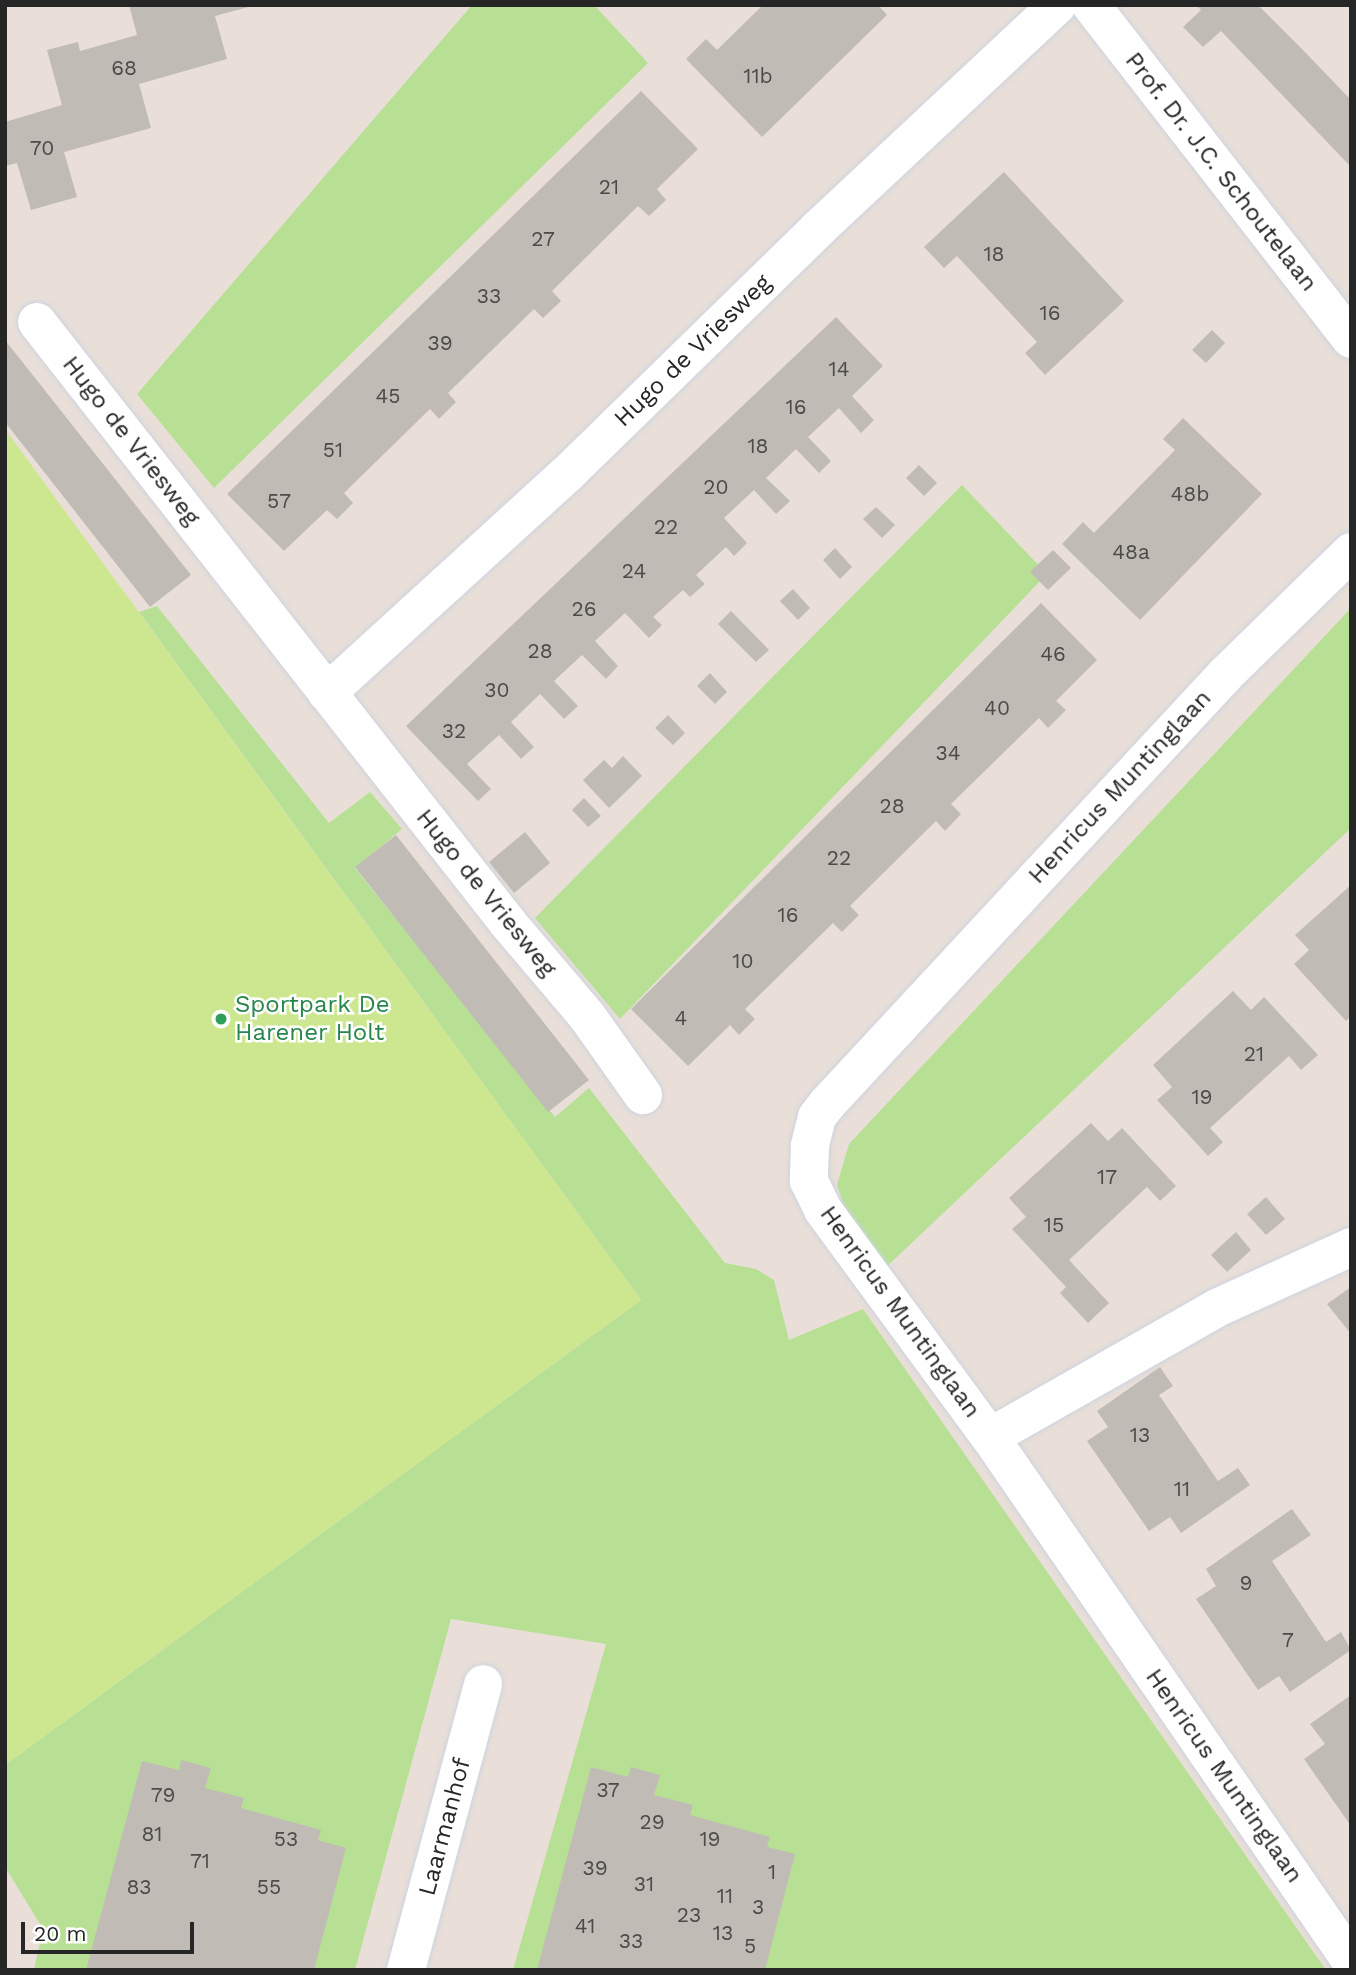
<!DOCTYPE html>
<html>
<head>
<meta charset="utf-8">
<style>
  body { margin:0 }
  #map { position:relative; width:1356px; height:1975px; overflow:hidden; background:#e9dfd8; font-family:"Work Sans",sans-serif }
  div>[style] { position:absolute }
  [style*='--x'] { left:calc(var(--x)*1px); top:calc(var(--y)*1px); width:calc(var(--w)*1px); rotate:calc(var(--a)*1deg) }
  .green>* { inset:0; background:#b7e094 }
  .pitch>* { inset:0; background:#cde790 }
  .building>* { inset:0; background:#c0bbb4 }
  .roads { filter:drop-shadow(0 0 2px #cdd3e0) drop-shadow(0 0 2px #cdd3e0) }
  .minor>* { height:38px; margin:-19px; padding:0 19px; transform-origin:19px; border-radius:19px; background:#fff }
  .dots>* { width:19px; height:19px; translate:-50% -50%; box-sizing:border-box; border:4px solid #fff; border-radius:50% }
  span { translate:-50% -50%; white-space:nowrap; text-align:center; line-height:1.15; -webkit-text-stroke:5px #fff; paint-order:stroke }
  .number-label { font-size:21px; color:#4c4b4a }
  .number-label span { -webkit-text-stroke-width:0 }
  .street-label { font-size:24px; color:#262626 }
  .leisure-label { font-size:24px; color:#27864d }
  .left { translate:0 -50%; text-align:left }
  .frame { position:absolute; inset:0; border:7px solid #262626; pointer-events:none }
  .scale { position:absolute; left:21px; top:1922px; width:173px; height:32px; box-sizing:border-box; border:4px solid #262626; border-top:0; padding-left:9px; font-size:21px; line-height:24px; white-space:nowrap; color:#262626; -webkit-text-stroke:5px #fff; paint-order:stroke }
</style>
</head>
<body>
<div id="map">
  <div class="green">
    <i style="clip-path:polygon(472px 5px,594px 5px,648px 63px,214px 488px,137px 394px)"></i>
    <i style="clip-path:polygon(962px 485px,1047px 574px,620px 1019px,535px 918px)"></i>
    <i style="clip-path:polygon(157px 606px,329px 823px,370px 792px,402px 829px,355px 868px,555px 1117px,589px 1088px,725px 1263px,756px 1269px,774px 1280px,789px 1340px,863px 1309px,1326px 1970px,513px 1970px,606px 1644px,451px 1619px,355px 1970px,34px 1970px,43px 1929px,5px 1867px,5px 1765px,641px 1300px,139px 612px)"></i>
    <i style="clip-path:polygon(1351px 608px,1351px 828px,882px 1271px,850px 1225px,837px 1185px,849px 1144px)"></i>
  </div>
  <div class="pitch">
    <i style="clip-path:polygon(5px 429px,641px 1300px,5px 1765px)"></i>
  </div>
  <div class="building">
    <i style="clip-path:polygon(129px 5px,252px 6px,215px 16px,227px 59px,139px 84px,151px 128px,64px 152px,77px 197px,31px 210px,17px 163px,5px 166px,5px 122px,62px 105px,47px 50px,78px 42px,80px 51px,137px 35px)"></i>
    <i style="clip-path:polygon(763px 5px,878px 5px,887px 15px,762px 137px,686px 59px,706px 39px,717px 50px)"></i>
    <i style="clip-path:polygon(1196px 5px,1258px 5px,1302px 49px,1351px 100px,1351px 167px,1221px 31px,1203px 47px,1183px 27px,1201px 10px)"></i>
    <i style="clip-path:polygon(641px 91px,698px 149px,657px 189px,666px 200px,649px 216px,638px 206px,552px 291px,561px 301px,543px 318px,534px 309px,448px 393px,456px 402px,439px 419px,430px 409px,344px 493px,353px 503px,337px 519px,327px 510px,284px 551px,227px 494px)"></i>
    <i style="clip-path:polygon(1004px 172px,1124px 301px,1045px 375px,1025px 353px,1037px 342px,957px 256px,944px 268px,924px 247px)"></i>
    <i style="clip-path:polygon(836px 317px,883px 366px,852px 396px,874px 420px,861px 433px,839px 408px,808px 437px,831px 461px,819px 473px,796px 449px,766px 478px,790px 501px,776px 514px,754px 490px,724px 518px,747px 543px,734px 556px,726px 547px,696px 575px,705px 584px,690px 597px,683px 590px,653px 617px,662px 625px,649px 638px,625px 613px,595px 641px,618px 666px,606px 679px,582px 655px,554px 681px,578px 706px,564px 719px,540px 694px,511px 722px,534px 747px,521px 759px,499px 735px,467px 764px,491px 789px,478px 801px,406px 726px)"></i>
    <i style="clip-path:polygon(1212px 330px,1225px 343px,1206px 363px,1192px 350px)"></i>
    <i style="clip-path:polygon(5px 340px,191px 575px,150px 607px,5px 422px)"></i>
    <i style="clip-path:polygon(1183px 418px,1262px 494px,1140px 620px,1062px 544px,1083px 522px,1094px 533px,1175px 450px,1163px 439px)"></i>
    <i style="clip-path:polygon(919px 465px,937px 483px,924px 496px,906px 478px)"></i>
    <i style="clip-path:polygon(876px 507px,895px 525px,882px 538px,863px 519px)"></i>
    <i style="clip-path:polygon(835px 548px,852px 567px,840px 579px,823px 560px)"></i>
    <i style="clip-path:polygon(1053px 550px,1071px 568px,1048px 590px,1030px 572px)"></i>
    <i style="clip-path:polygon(793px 589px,810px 608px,798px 620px,780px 601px)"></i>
    <i style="clip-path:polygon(1041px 603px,1097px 660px,1056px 701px,1066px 710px,1048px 728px,1039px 718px,951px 804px,961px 814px,945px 831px,936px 821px,850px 906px,859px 915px,842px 932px,833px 923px,745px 1009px,755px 1019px,739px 1035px,730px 1025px,688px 1066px,631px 1009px)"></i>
    <i style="clip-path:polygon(731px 611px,769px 650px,756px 662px,718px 624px)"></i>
    <i style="clip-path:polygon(710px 673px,727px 692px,715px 704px,697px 686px)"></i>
    <i style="clip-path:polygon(668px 715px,685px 733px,673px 745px,655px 728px)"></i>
    <i style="clip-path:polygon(623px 756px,642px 776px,609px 808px,583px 780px,604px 760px,612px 768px)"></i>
    <i style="clip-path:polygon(584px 798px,601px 816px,588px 827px,572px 810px)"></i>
    <i style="clip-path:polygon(525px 832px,550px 863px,514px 893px,489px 862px)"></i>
    <i style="clip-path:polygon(396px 835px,589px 1080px,548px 1112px,355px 867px)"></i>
    <i style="clip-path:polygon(1351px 885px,1351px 1016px,1346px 1021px,1294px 964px,1309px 950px,1295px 935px)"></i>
    <i style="clip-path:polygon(1233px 991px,1251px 1010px,1264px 997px,1318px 1055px,1301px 1070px,1289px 1056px,1210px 1128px,1223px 1142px,1208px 1156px,1157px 1100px,1172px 1087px,1153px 1065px)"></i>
    <i style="clip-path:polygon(1091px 1123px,1108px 1141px,1122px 1128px,1176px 1186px,1160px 1201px,1147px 1187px,1069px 1260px,1109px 1303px,1088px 1323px,1060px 1293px,1066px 1287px,1012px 1229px,1026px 1217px,1009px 1198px)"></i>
    <i style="clip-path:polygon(1266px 1197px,1285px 1219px,1266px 1235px,1247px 1214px)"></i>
    <i style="clip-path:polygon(1236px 1232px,1251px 1250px,1227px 1272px,1211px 1255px)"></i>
    <i style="clip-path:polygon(1351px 1287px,1351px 1334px,1327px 1304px)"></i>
    <i style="clip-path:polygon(1160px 1367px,1173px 1386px,1159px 1395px,1218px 1481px,1238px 1468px,1250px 1485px,1181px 1533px,1170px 1517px,1149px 1531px,1087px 1441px,1108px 1427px,1097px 1411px)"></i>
    <i style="clip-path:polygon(1292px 1509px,1311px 1535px,1272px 1561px,1326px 1642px,1341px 1632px,1351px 1650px,1290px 1692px,1279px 1676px,1258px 1690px,1196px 1599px,1216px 1586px,1206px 1569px)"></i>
    <i style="clip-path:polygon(1351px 1695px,1351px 1826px,1304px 1759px,1325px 1744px,1310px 1724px)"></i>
    <i style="clip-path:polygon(181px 1760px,211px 1768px,205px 1788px,244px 1798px,241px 1808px,321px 1830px,318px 1840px,346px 1848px,314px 1970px,86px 1970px,142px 1761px,179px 1770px)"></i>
    <i style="clip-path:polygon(591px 1767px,628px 1777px,631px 1767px,660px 1775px,654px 1795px,693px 1805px,690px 1815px,770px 1837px,767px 1847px,795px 1854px,765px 1970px,537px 1970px)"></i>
  </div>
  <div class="roads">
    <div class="minor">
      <i style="--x:1091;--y:5;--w:423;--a:52.1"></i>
      <i style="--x:37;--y:322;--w:764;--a:51.91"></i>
      <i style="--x:508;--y:923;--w:122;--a:49.7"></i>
      <i style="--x:587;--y:1016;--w:97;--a:54.7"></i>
      <i style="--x:1351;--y:552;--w:175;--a:135.7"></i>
      <i style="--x:1226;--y:674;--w:587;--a:132.86"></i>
      <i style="--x:827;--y:1104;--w:16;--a:128"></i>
      <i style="--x:817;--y:1117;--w:30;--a:104"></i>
      <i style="--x:810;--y:1146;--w:35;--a:92"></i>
      <i style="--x:809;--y:1181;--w:32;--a:64"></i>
      <i style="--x:823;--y:1210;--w:282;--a:53.7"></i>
      <i style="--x:990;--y:1437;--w:636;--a:55.44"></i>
      <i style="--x:327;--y:693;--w:325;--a:-42.4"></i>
      <i style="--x:567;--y:474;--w:351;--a:-44.3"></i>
      <i style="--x:818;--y:229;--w:328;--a:-43.1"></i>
      <i style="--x:990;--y:1437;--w:263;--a:-29.6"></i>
      <i style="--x:1219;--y:1307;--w:145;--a:-24.4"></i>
      <i style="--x:406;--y:1970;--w:296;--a:-74.9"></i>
    </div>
  </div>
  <div class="dots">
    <i style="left:221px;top:1019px;background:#2e9e5b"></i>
  </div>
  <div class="number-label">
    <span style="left:124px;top:68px">68</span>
    <span style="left:758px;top:76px">11b</span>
    <span style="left:42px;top:148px">70</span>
    <span style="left:609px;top:187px">21</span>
    <span style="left:543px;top:239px">27</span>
    <span style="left:994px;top:254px">18</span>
    <span style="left:489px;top:296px">33</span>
    <span style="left:1050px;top:313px">16</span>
    <span style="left:440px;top:343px">39</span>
    <span style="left:839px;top:369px">14</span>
    <span style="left:388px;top:396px">45</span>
    <span style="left:796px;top:407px">16</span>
    <span style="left:758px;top:446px">18</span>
    <span style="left:333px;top:450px">51</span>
    <span style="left:716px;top:487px">20</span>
    <span style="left:1190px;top:494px">48b</span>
    <span style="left:279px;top:501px">57</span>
    <span style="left:666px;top:527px">22</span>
    <span style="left:1131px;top:552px">48a</span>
    <span style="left:634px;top:571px">24</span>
    <span style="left:584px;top:609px">26</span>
    <span style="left:540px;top:651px">28</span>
    <span style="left:1053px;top:654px">46</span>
    <span style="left:497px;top:690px">30</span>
    <span style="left:997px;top:708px">40</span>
    <span style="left:454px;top:731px">32</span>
    <span style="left:948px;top:753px">34</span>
    <span style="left:892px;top:806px">28</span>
    <span style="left:839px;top:858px">22</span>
    <span style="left:788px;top:915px">16</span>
    <span style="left:743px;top:961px">10</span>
    <span style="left:681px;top:1018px">4</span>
    <span style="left:1254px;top:1054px">21</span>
    <span style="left:1202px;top:1097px">19</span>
    <span style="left:1107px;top:1177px">17</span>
    <span style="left:1054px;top:1225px">15</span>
    <span style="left:1140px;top:1435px">13</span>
    <span style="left:1182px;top:1489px">11</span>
    <span style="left:1246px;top:1583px">9</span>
    <span style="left:1288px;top:1640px">7</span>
    <span style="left:608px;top:1790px">37</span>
    <span style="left:163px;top:1795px">79</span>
    <span style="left:652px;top:1822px">29</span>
    <span style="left:152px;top:1834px">81</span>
    <span style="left:286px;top:1839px">53</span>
    <span style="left:710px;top:1839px">19</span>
    <span style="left:200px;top:1861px">71</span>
    <span style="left:595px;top:1868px">39</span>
    <span style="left:772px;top:1872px">1</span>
    <span style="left:644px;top:1884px">31</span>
    <span style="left:139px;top:1887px">83</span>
    <span style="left:269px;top:1887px">55</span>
    <span style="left:725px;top:1896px">11</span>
    <span style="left:758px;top:1907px">3</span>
    <span style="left:689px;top:1915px">23</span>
    <span style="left:585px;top:1926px">41</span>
    <span style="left:723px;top:1933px">13</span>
    <span style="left:631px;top:1941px">33</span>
    <span style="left:750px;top:1946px">5</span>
  </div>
  <div class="street-label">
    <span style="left:1221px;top:172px;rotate:52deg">Prof. Dr. J.C. Schoutelaan</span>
    <span style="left:693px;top:351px;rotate:-44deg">Hugo de Vriesweg</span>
    <span style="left:131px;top:441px;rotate:52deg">Hugo de Vriesweg</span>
    <span style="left:1120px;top:787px;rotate:-47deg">Henricus Muntinglaan</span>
    <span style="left:486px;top:893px;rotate:51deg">Hugo de Vriesweg</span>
    <span style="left:900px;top:1312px;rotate:54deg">Henricus Muntinglaan</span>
    <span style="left:1224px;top:1776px;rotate:55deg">Henricus Muntinglaan</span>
    <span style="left:445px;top:1827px;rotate:-75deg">Laarmanhof</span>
  </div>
  <div class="leisure-label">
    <span class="left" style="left:235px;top:1019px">Sportpark De<br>Harener Holt</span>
  </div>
  <div class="frame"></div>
  <div class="scale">20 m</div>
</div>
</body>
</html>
